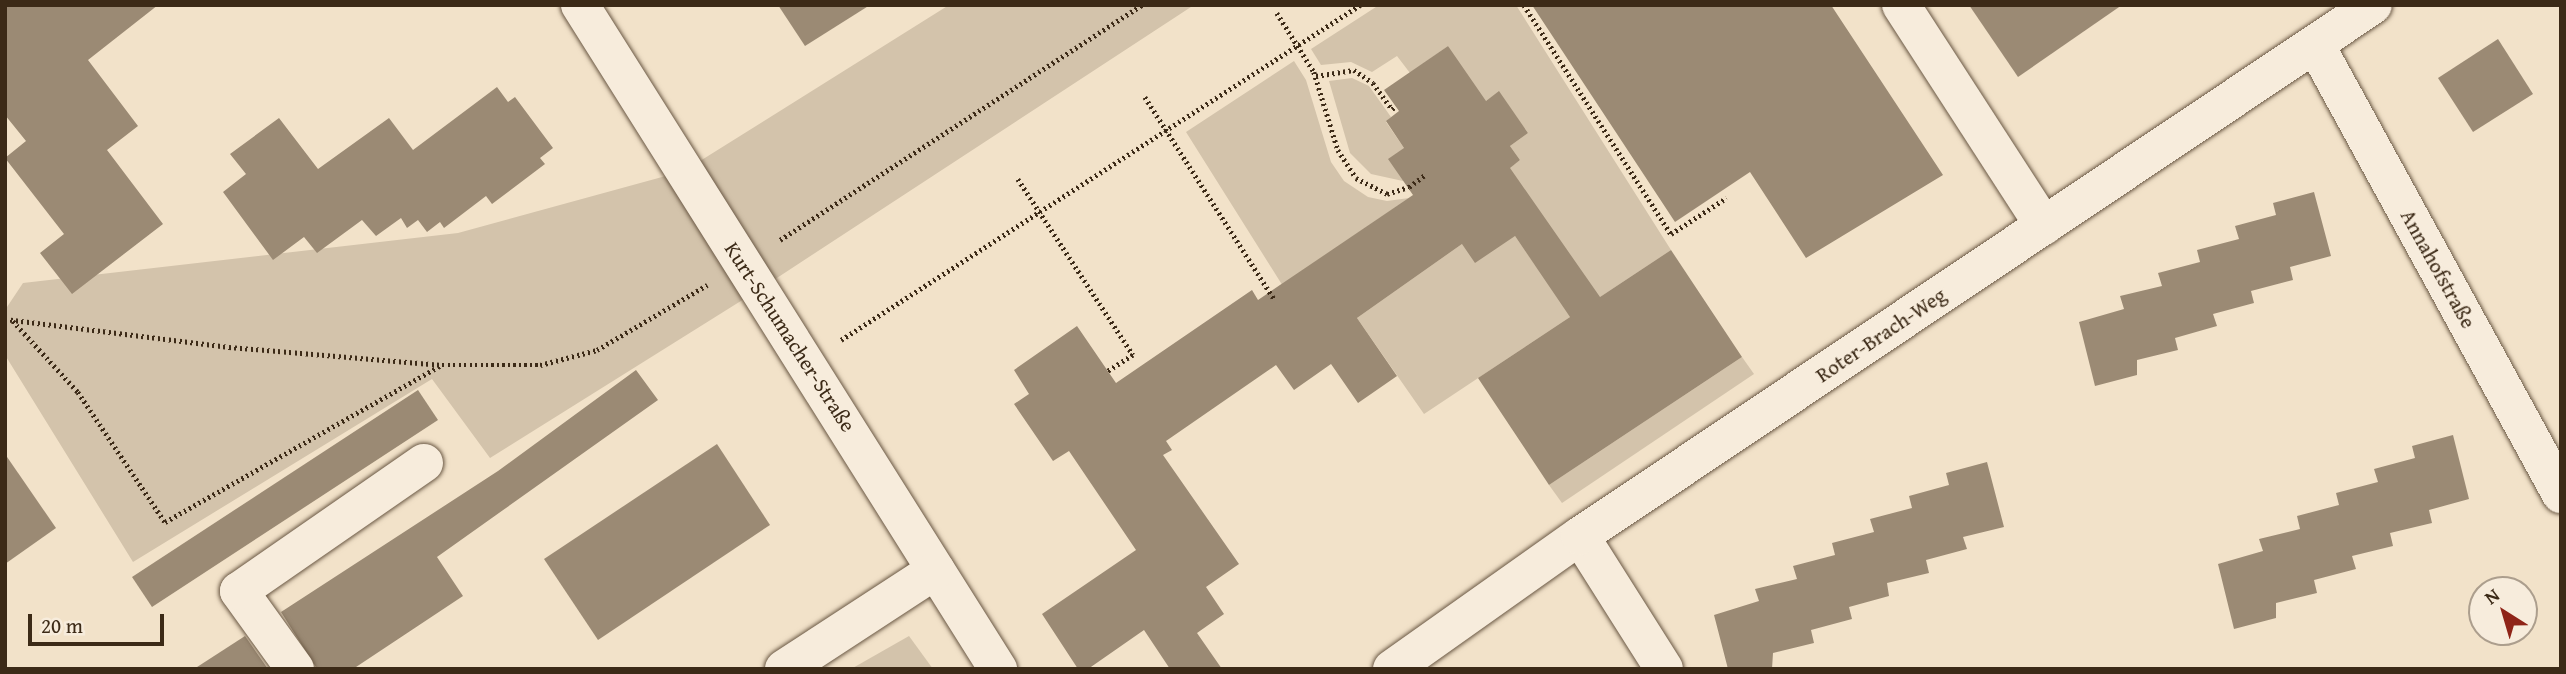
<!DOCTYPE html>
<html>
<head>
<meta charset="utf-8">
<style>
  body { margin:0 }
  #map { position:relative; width:2566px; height:674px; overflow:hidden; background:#f2e2c9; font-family:"Gentium Book Plus",serif }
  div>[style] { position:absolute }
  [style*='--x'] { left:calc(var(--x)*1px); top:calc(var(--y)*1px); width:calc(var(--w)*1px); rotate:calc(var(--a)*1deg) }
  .green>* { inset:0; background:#d3c3ab }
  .building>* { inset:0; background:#9b8a74 }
  .path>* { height:4.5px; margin-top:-2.25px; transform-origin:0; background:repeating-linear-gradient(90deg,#3c2a17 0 2px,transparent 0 5.5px) }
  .roads { filter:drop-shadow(0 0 2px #6a5844) drop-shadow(0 0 2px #6a5844) }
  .minor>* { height:38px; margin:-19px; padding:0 19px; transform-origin:19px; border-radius:19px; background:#f7ecdc }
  span { translate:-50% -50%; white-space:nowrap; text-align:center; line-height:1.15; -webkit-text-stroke:5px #f7ecdc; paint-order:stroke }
  .street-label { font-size:21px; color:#3c2a17 }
  .frame { position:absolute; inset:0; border:7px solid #3c2a17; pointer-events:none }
  .north { position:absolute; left:2468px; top:576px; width:70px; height:70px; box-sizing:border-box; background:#f7ecdc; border:2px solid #ac9e8d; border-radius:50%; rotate:323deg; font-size:19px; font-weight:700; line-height:28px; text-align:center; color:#3c2a17 }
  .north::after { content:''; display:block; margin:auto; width:24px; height:32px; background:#8f2418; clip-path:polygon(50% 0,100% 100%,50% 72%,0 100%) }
  .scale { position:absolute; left:28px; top:614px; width:136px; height:32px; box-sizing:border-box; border:4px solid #3c2a17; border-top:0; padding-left:9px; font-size:21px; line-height:24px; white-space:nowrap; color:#3c2a17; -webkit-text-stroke:5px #f7ecdc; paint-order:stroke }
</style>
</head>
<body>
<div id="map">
  <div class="green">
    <i style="clip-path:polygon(949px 5px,1194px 5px,760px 289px,490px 458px,432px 379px,133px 562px,5px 355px,5px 310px,23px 283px,458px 233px,684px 171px)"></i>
    <i style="clip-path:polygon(1379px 5px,1516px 5px,1671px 250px,1424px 414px,1357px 318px,1462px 244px,1515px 236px,1535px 265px,1501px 174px,1520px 160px,1510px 146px,1528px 133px,1499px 92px,1476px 108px,1448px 46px,1410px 73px,1397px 56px,1372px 72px,1351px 62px,1321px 65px,1311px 49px)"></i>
    <i style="clip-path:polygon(1294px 61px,1306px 80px,1331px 162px,1344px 181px,1368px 197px,1387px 201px,1409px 198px,1290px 279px,1286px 291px,1186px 132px)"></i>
    <i style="clip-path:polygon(1352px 78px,1369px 86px,1391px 117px,1386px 122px,1404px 148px,1403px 181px,1371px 174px,1350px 153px,1329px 81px)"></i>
    <i style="clip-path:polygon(1742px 357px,1754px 374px,1562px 503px,1549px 485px)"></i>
    <i style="clip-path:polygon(909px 636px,933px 669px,851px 669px)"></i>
  </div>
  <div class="building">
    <i style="clip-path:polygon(5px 5px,158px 5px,88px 60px,138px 126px,107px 150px,163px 224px,72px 294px,40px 253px,64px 234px,5px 158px,26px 141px,5px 115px)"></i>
    <i style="clip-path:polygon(778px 5px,870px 5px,805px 46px)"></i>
    <i style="clip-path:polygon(1532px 5px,1831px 5px,1943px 175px,1806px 258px,1750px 172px,1675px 222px)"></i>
    <i style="clip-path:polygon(1969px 5px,2122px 5px,2018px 77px)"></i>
    <i style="clip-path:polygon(2498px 39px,2533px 94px,2473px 132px,2438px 78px)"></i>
    <i style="clip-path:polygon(1448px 46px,1486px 101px,1499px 91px,1528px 133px,1510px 146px,1520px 160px,1510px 168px,1600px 297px,1671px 250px,1742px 357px,1549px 485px,1478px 378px,1570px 317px,1515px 236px,1475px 263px,1462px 244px,1357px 318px,1397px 376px,1358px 403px,1331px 364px,1294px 390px,1276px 365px,1166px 441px,1172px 450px,1163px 455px,1239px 564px,1206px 587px,1224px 614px,1197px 633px,1222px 669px,1170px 669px,1144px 630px,1088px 669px,1078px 669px,1042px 614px,1136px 550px,1069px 451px,1053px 461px,1014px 404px,1029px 394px,1014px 370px,1077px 326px,1116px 383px,1252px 290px,1258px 300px,1413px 195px,1388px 159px,1404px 148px,1386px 121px,1399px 111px,1384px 90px)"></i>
    <i style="clip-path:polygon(497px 87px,508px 102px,515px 97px,553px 148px,540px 158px,545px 164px,492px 204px,486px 196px,444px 228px,440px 222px,427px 232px,418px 220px,407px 228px,401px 218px,376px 236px,362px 220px,317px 253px,304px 237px,273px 260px,223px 192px,246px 174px,230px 154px,279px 118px,318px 169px,389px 118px,413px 150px)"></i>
    <i style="clip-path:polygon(2314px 192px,2331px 256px,2290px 267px,2293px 280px,2251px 291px,2254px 303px,2213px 314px,2217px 326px,2175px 338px,2178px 350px,2137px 360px,2137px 375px,2095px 386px,2079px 322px,2124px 309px,2120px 296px,2162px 286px,2158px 273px,2200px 262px,2197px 250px,2239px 239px,2235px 226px,2276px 215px,2273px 203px)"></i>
    <i style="clip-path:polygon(636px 370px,658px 400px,437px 557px,463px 596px,353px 669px,317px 669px,281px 612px,498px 471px)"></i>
    <i style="clip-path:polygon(418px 390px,438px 420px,152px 607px,132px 577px)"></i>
    <i style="clip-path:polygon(2453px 435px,2469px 499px,2429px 510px,2432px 523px,2390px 533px,2393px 546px,2352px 556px,2356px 569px,2314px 580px,2317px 593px,2276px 603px,2276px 618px,2234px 629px,2218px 564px,2263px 551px,2259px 539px,2300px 529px,2297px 516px,2339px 505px,2336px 493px,2378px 482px,2374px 469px,2415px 458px,2412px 446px)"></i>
    <i style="clip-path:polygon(717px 444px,770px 525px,598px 640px,544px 559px)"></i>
    <i style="clip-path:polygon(5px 454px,56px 528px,5px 564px)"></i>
    <i style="clip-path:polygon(1987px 462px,2004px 527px,1963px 537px,1967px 549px,1926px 560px,1929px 573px,1887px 583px,1889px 596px,1849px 607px,1852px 619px,1811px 630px,1814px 643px,1773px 653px,1772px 669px,1728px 669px,1714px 615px,1759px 601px,1755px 589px,1797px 579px,1793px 566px,1835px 555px,1832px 543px,1874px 532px,1870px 519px,1912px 508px,1909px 496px,1949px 485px,1946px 473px)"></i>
    <i style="clip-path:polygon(245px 636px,268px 669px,194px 669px)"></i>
  </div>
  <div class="path">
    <i style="--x:1524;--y:5;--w:272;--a:57.3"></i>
    <i style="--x:1671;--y:234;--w:66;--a:-33.2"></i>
    <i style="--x:1277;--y:13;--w:70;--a:57.9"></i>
    <i style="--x:1314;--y:72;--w:82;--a:72.9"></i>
    <i style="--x:1338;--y:150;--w:33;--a:57"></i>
    <i style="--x:1356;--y:178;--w:35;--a:27"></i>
    <i style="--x:1387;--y:194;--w:23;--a:-18"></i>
    <i style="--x:1409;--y:187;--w:21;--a:-37"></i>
    <i style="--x:1316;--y:76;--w:38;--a:-9"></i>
    <i style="--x:1354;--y:70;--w:23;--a:34"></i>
    <i style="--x:1373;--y:83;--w:32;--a:54"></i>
    <i style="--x:1392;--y:109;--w:5;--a:-37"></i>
    <i style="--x:1145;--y:97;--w:240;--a:57.4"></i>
    <i style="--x:1018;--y:179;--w:210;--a:56.8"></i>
    <i style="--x:1133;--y:355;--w:30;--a:147"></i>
    <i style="--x:780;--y:240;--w:432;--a:-33"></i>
    <i style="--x:5;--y:319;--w:226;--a:7.1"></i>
    <i style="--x:229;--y:347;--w:214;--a:4.8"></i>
    <i style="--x:442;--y:365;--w:98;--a:0"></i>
    <i style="--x:540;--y:365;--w:59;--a:-14.7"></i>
    <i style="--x:597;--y:350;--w:128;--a:-30.6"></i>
    <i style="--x:13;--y:321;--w:96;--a:47.5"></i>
    <i style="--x:78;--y:392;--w:156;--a:56.2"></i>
    <i style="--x:165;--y:522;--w:316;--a:-29.6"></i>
    <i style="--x:841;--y:340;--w:618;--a:-32.84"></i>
  </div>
  <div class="roads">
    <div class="minor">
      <i style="--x:580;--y:5;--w:785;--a:57.81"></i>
      <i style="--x:1901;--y:5;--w:263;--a:57.1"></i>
      <i style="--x:2315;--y:44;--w:513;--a:61.34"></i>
      <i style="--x:1580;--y:536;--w:157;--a:57.7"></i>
      <i style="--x:295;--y:669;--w:96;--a:-125.7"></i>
      <i style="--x:239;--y:591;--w:225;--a:-34.7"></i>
      <i style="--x:784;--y:669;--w:181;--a:-33.1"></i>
      <i style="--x:1392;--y:669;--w:230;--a:-35.3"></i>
      <i style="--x:1580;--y:536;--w:954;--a:-33.81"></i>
    </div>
  </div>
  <div class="street-label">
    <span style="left:2438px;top:269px;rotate:61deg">Annahofstraße</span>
    <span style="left:1881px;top:335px;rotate:-34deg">Roter-Brach-Weg</span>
    <span style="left:790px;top:337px;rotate:57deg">Kurt-Schumacher-Straße</span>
  </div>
  <div class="frame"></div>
  <div class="north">N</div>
  <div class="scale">20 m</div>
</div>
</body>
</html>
